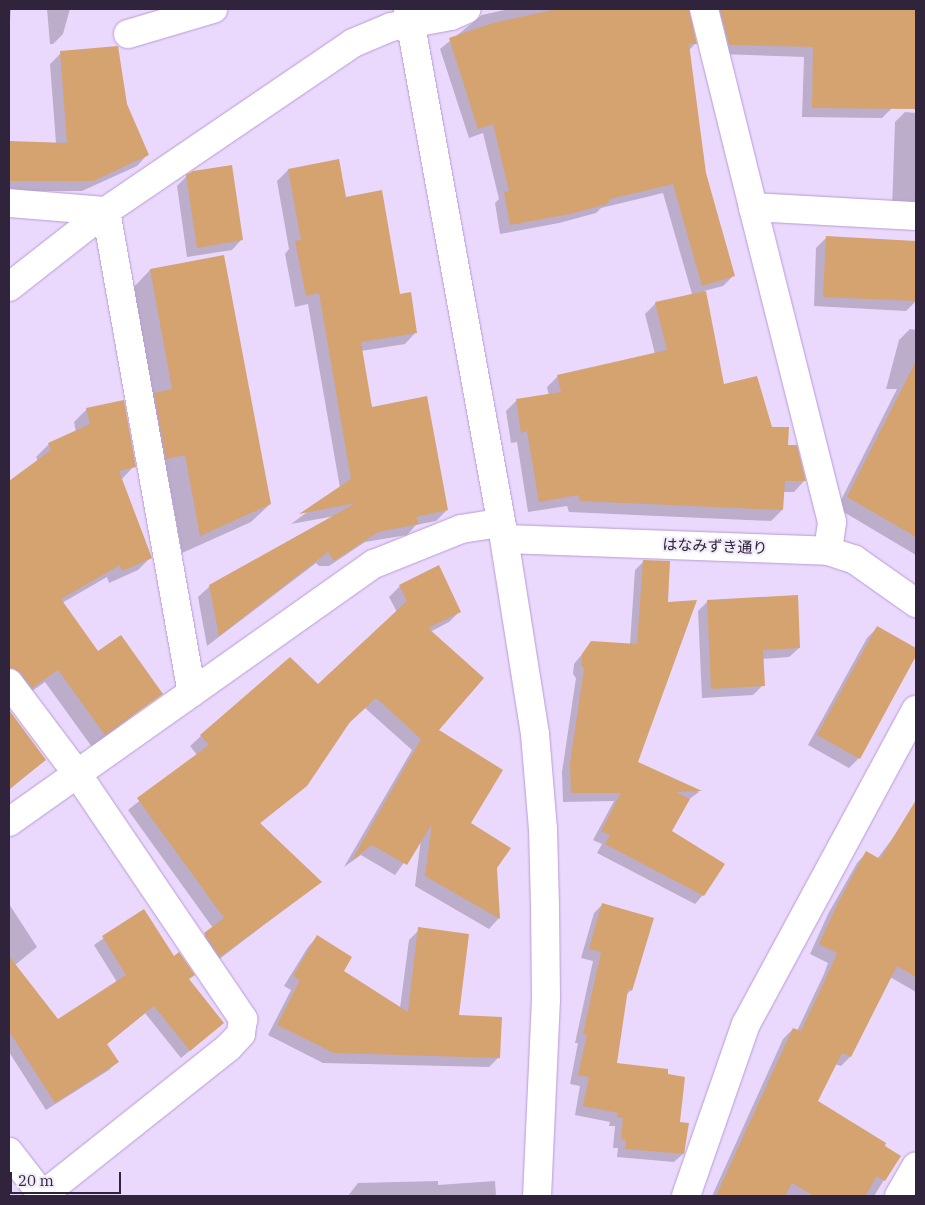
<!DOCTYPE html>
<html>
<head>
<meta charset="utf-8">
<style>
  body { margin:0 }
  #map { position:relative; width:925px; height:1205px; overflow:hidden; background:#ebd9fd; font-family:"IBM Plex Serif","Noto Sans JP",serif }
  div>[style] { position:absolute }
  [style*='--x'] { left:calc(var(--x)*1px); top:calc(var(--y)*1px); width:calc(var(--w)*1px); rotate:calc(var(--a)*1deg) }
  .shadow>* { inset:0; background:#0003 }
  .building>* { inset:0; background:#d4a370 }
  .roads { filter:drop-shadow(0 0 1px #b99bd5) drop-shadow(0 0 1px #b99bd5) }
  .minor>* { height:28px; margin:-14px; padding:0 14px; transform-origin:14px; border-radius:14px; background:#fff }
  .highway>* { height:28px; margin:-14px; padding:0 14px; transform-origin:14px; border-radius:14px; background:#fff }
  span { translate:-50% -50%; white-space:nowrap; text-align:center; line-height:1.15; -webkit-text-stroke:4px #f1ebf8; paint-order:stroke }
  .street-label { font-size:15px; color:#30243c }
  .frame { position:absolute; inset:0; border:10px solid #30243c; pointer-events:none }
  .scale { position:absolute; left:10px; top:1172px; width:111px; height:22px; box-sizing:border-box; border:2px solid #30243c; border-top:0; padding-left:6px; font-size:15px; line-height:18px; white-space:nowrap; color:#30243c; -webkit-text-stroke:4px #f1ebf8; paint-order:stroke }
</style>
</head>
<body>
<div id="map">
  <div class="shadow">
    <i style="clip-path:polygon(9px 9px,11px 9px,9px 33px)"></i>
    <i style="clip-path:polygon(47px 9px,70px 9px,63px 34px,53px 44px,50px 44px)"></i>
    <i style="clip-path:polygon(509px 9px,689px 9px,695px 44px,689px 50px,704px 173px,733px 276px,723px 286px,704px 291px,723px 385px,787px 446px,796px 446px,804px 481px,794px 492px,783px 492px,782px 510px,771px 521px,569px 512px,567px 506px,528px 512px,517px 442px,511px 443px,506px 411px,517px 400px,549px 396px,547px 387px,558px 376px,655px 354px,645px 314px,656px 303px,692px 294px,663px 193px,601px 208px,596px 213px,559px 223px,500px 234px,495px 203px,499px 199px,483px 133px,469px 138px,440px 49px,482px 15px)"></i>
    <i style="clip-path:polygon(717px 9px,730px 51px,719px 9px,891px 9px,892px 108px,882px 118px,802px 117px,804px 57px,719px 54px)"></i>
    <i style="clip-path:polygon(61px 53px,125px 105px,147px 155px,137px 166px,82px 191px,9px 191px,9px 142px,56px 143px,50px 64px)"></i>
    <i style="clip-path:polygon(905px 112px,916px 113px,916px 210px,892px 209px,895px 122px)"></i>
    <i style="clip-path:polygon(288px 170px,345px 198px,399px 295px,416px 332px,405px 344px,361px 351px,371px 409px,447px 510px,436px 521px,416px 525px,407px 535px,365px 542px,329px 566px,319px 566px,316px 563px,207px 646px,198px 597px,210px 586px,335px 516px,291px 524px,340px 488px,308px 304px,295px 307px,285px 254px,289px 249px,277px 181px)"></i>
    <i style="clip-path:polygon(187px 176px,241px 240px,232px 250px,187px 257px,177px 186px)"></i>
    <i style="clip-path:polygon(826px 238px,916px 242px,916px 301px,906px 311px,814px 306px,816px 248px)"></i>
    <i style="clip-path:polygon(223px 257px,270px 504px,251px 522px,182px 553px,167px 472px,148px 477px,132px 289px,150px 270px)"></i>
    <i style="clip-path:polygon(910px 329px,916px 330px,916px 555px,837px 508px,897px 389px,886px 389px,899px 340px)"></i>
    <i style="clip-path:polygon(87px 409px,134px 466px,121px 480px,151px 557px,138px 570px,109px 583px,107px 577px,62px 603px,98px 653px,161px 694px,92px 747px,45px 682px,19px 700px,9px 687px,9px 483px,38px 461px,36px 457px,49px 444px,76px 432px,74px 422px)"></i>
    <i style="clip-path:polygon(644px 561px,636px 762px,699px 792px,688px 800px,671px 831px,703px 895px,695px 904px,597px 853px,602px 844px,593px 840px,614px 801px,563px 802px,562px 772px,576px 678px,573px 674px,574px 664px,592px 642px,630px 644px,635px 570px)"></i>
    <i style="clip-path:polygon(400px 586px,460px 611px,449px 622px,430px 632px,437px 730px,469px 823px,496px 868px,499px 918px,489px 929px,415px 886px,421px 839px,395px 875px,361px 855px,344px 867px,412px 750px,365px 708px,348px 724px,306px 786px,259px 824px,320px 882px,209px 967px,194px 945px,213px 928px,128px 810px,197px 755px,190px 746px,201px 736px,318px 686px,397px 612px,389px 597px)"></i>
    <i style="clip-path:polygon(708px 601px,799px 648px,789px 657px,762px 659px,763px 685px,753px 695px,702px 698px,698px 611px)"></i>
    <i style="clip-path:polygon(877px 628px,916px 649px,916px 654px,859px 758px,849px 768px,808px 745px,867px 638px)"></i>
    <i style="clip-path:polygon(9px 711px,45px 760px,9px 790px)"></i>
    <i style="clip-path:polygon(916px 825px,916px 992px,890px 977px,850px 1057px,841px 1066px,835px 1064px,816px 1102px,899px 1156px,874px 1196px,712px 1196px,783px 1039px,793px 1029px,797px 1031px,824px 974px,828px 963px,810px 954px,828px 914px,857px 863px,866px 853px,877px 859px,902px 826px,912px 832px)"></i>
    <i style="clip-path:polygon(9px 904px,37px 947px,9px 970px)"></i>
    <i style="clip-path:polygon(603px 904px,631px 990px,625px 996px,615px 1064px,678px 1123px,683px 1154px,674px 1162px,617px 1157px,618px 1148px,613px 1148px,615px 1126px,609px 1126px,610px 1122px,575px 1115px,580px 1086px,570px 1084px,578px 1043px,575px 1043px,593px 961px,581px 958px,594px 913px)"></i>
    <i style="clip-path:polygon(144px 910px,173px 958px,193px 975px,188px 980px,223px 1023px,181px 1058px,145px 1013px,106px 1045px,117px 1062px,109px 1070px,46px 1110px,9px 1052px,9px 984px,21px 974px,57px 1021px,117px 982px,94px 945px)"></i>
    <i style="clip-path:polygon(419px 930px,457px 1017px,499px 1057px,489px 1067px,323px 1063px,268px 1035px,291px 990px,284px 986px,308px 947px,317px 937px,342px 972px,400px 1008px,409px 940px)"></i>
    <i style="clip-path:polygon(438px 1181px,438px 1185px,495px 1181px,496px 1196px,348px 1196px,358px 1183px)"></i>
  </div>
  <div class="building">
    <i style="clip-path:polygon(557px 9px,689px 9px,697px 44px,689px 44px,706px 173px,735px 276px,702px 286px,673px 184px,610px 199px,607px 204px,570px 214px,510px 225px,504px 192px,509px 191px,493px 124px,478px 129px,449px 38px,493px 23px)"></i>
    <i style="clip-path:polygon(720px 9px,916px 9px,916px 109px,812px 108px,813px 47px,729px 45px)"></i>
    <i style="clip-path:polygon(118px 46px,127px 104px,149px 155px,93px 181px,9px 181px,9px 141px,67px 143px,60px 51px)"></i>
    <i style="clip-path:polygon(339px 159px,346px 197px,382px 190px,400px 294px,411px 292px,417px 333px,361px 342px,372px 407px,427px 396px,448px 510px,416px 517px,419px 524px,378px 532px,334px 561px,328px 552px,219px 636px,209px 585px,356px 503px,299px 514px,351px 479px,319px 293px,306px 296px,295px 241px,301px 240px,288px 169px)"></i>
    <i style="clip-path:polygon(232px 165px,243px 240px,197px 248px,186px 175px,193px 171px)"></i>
    <i style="clip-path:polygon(826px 236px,916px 241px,916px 301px,823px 297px)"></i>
    <i style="clip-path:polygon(224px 255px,271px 504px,200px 536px,185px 455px,166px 459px,154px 393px,172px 389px,150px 269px)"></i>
    <i style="clip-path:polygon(706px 291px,724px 384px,757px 376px,772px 427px,789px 427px,788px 445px,797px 445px,806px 481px,785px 481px,783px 510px,580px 501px,578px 495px,539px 502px,527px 431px,521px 433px,516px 399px,561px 392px,557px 375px,667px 350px,655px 302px)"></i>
    <i style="clip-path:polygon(916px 361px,916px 537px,847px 497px)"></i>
    <i style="clip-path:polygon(124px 400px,136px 467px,119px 471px,152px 558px,122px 571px,120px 565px,61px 599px,98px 651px,121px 635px,163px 694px,105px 735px,58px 670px,32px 688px,21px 673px,9px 668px,9px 481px,51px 450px,48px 443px,90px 424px,86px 408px)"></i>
    <i style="clip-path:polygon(643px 560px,670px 561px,668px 602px,697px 600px,638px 762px,702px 791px,676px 792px,690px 799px,672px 831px,725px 864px,704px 896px,605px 844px,610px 835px,601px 831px,621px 793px,571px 793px,570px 763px,584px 669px,581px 665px,582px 654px,591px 641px,637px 644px)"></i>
    <i style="clip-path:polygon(439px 565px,461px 612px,428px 628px,484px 678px,439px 730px,503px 770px,471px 823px,511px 848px,497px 868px,500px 919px,425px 876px,432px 824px,407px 865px,372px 845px,352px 860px,421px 739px,376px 698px,350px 722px,307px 786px,260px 823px,322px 882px,220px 957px,204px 933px,224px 918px,137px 798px,209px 745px,200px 735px,290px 657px,318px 684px,407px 601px,399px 585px)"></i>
    <i style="clip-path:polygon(798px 595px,800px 648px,763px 650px,765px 686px,711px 689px,707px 600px)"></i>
    <i style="clip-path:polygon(877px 626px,916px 648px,916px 656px,860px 759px,817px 735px)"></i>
    <i style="clip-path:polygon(9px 710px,46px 760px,9px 789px)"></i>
    <i style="clip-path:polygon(916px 800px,916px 977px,897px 966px,851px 1057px,842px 1053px,818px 1101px,886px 1143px,885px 1146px,901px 1156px,885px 1181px,877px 1176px,865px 1196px,814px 1196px,792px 1183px,785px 1196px,716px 1196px,793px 1028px,801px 1031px,833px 963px,837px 953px,819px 944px,838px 903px,866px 851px,880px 859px)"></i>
    <i style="clip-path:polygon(602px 903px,654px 918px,632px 991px,628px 989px,617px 1063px,668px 1069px,668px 1074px,685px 1077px,680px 1122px,689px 1123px,684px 1154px,625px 1149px,626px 1140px,621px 1139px,623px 1118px,617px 1117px,618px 1113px,583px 1106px,589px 1077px,578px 1075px,587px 1035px,583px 1034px,601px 952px,589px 949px)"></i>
    <i style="clip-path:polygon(144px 909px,174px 956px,179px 952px,195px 975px,189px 979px,224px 1023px,190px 1051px,154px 1006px,107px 1044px,119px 1062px,55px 1103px,9px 1031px,9px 956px,58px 1019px,126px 975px,102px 936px)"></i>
    <i style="clip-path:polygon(418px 927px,469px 934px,459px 1015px,502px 1017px,500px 1058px,334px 1053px,277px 1025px,300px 980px,293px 976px,317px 935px,352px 957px,344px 971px,408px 1012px)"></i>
  </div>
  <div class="roads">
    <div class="minor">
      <i style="--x:408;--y:9;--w:532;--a:79.7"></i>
      <i style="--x:503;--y:532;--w:205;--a:81"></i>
      <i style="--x:535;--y:734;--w:95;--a:85.2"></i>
      <i style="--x:543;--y:829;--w:75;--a:88.5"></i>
      <i style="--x:545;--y:904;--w:95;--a:89.4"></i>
      <i style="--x:546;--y:999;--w:197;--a:92.6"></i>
      <i style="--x:704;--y:9;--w:204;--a:76.1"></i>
      <i style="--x:128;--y:34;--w:89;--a:-16.4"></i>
      <i style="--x:9;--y:203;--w:97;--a:4.7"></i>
      <i style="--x:106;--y:211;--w:489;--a:79.9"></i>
      <i style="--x:9;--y:287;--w:123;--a:-38.1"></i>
      <i style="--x:106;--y:211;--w:299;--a:-34.2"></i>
      <i style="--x:353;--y:43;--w:41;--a:-22.8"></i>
      <i style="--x:391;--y:27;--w:61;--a:-10.4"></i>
      <i style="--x:451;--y:16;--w:17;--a:-24"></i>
      <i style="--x:828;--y:551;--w:29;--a:-82"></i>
      <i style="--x:832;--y:522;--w:325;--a:-104.1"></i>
      <i style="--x:753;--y:207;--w:163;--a:3.2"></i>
      <i style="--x:9;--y:683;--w:115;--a:53.1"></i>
      <i style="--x:78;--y:775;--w:295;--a:55.9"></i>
      <i style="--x:243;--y:1019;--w:15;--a:98"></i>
      <i style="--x:241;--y:1034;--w:18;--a:133"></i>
      <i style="--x:229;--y:1047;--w:238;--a:141.5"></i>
      <i style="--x:9;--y:822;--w:447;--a:-35.3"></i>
      <i style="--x:374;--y:564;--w:94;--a:-21.9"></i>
      <i style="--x:461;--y:529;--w:38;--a:-9"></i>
      <i style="--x:499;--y:523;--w:17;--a:66"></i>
      <i style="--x:506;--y:539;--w:322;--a:2.1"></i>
      <i style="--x:828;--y:551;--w:28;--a:18"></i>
      <i style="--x:855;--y:560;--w:75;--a:35.2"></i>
      <i style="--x:686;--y:1196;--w:182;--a:-70.8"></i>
      <i style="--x:746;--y:1024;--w:357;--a:-61.6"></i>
      <i style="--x:899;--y:1196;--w:34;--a:-60"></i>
    </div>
    <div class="highway">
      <i style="--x:9;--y:1152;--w:56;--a:52.3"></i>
    </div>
  </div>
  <div class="street-label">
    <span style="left:715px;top:546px;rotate:2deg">はなみずき通り</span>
  </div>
  <div class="frame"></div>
  <div class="scale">20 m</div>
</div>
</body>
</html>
